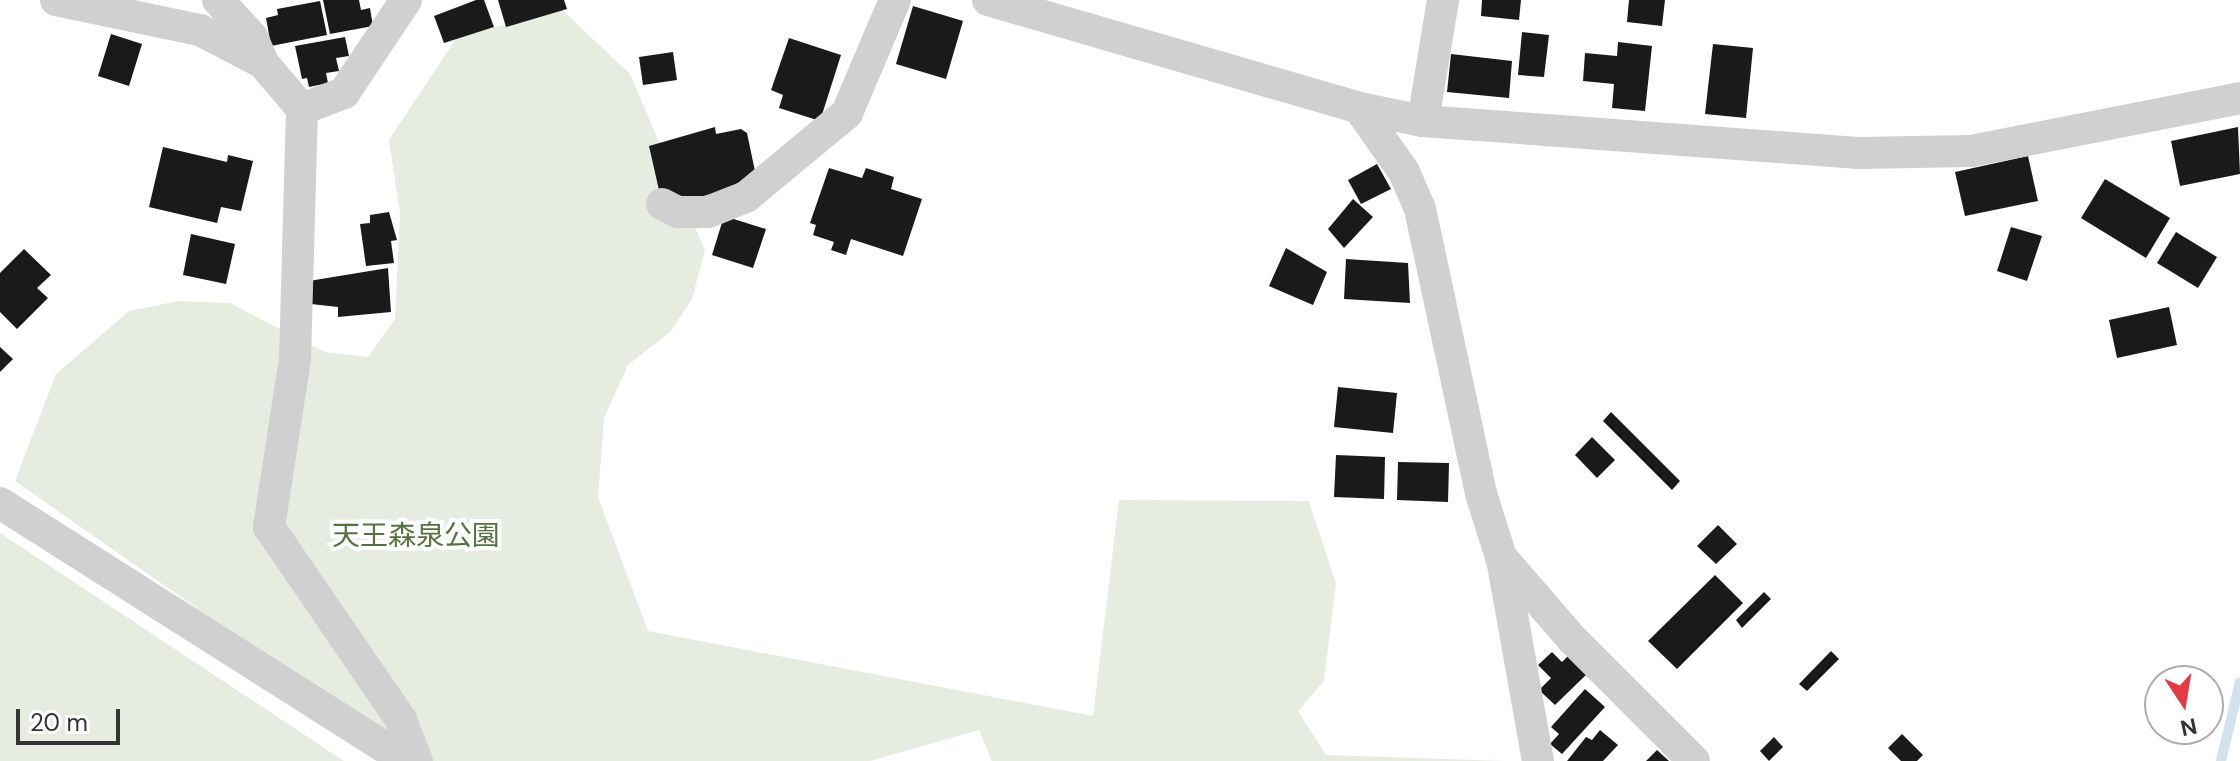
<!DOCTYPE html>
<html>
<head>
<meta charset="utf-8">
<style>
  body { margin:0 }
  #map { position:relative; width:2240px; height:761px; overflow:hidden; background:#fff; font-family:"DM Sans","Noto Sans JP",sans-serif }
  div>[style] { position:absolute }
  [style*='--x'] { left:calc(var(--x)*1px); top:calc(var(--y)*1px); width:calc(var(--w)*1px); rotate:calc(var(--a)*1deg) }
  .green>* { inset:0; background:#e6ecdf }
  .stream>* { height:10px; margin:-5px; padding:0 5px; transform-origin:5px; border-radius:5px; background:#cfe2ee }
  .building>* { inset:0; background:#1a1a1a }
  .minor>* { height:32px; margin:-16px; padding:0 16px; transform-origin:16px; border-radius:16px; background:#d0d0d0 }
  span { translate:-50% -50%; white-space:nowrap; text-align:center; line-height:1.15; -webkit-text-stroke:8px #fff; paint-order:stroke }
  .park-label { font-size:28px; color:#56703f }
  .north { position:absolute; left:2144px; top:665px; width:80px; height:80px; box-sizing:border-box; background:#fff; border:2px solid #adadad; border-radius:50%; rotate:168deg; font-size:22px; font-weight:700; line-height:32px; text-align:center; color:#333 }
  .north::after { content:''; display:block; margin:auto; width:28px; height:36px; background:#e63946; clip-path:polygon(50% 0,100% 100%,50% 72%,0 100%) }
  .scale { position:absolute; left:16px; top:709px; width:104px; height:36px; box-sizing:border-box; border:4px solid #333; border-top:0; padding-left:10px; font-size:24px; line-height:28px; white-space:nowrap; color:#333; -webkit-text-stroke:6px #fff; paint-order:stroke }
</style>
</head>
<body>
<div id="map">
  <div class="green">
    <i style="clip-path:polygon(562px 10px,630px 74px,705px 250px,692px 299px,671px 331px,628px 365px,604px 418px,598px 497px,648px 631px,1093px 716px,1119px 500px,1309px 501px,1336px 583px,1324px 681px,1298px 711px,1326px 755px,1505px 761px,992px 761px,979px 730px,870px 761px,415px 761px,15px 481px,56px 374px,129px 311px,178px 301px,230px 303px,325px 352px,368px 357px,395px 319px,400px 213px,389px 140px,457px 37px)"></i>
    <i style="clip-path:polygon(0 533px,344px 761px,0 761px)"></i>
  </div>
  <div class="stream">
    <i style="--x:2221;--y:761;--w:81;--a:-76.5"></i>
  </div>
  <div class="building">
    <i style="clip-path:polygon(323px 0,359px 0,361px 10px,370px 8px,373px 26px,330px 34px)"></i>
    <i style="clip-path:polygon(476px 0,484px 0,494px 27px,444px 43px,434px 16px)"></i>
    <i style="clip-path:polygon(498px 0,564px 0,567px 9px,506px 27px)"></i>
    <i style="clip-path:polygon(1482px 0,1521px 0,1519px 20px,1481px 16px)"></i>
    <i style="clip-path:polygon(1629px 0,1665px 0,1662px 26px,1627px 22px)"></i>
    <i style="clip-path:polygon(320px 1px,327px 35px,271px 46px,266px 18px,278px 15px,277px 9px)"></i>
    <i style="clip-path:polygon(913px 6px,963px 21px,946px 79px,896px 64px)"></i>
    <i style="clip-path:polygon(1522px 32px,1549px 35px,1544px 77px,1518px 75px)"></i>
    <i style="clip-path:polygon(111px 34px,142px 44px,129px 86px,98px 76px)"></i>
    <i style="clip-path:polygon(345px 37px,349px 56px,336px 58px,339px 71px,326px 73px,328px 83px,309px 87px,307px 78px,302px 79px,295px 46px)"></i>
    <i style="clip-path:polygon(789px 38px,841px 55px,820px 121px,779px 108px,783px 95px,771px 90px)"></i>
    <i style="clip-path:polygon(1618px 42px,1652px 46px,1645px 111px,1612px 108px,1614px 84px,1583px 81px,1585px 53px,1617px 56px)"></i>
    <i style="clip-path:polygon(1713px 44px,1753px 48px,1746px 118px,1705px 114px)"></i>
    <i style="clip-path:polygon(673px 52px,677px 80px,643px 85px,639px 57px)"></i>
    <i style="clip-path:polygon(1451px 54px,1512px 61px,1509px 98px,1447px 92px)"></i>
    <i style="clip-path:polygon(715px 127px,716px 134px,741px 129px,747px 133px,756px 176px,751px 183px,682px 202px,680px 195px,661px 199px,649px 146px)"></i>
    <i style="clip-path:polygon(2238px 127px,2240px 174px,2180px 186px,2171px 141px)"></i>
    <i style="clip-path:polygon(163px 147px,227px 162px,228px 155px,253px 161px,241px 211px,221px 207px,217px 223px,149px 207px)"></i>
    <i style="clip-path:polygon(2028px 156px,2038px 201px,1965px 216px,1955px 172px)"></i>
    <i style="clip-path:polygon(1377px 164px,1391px 189px,1361px 204px,1348px 180px)"></i>
    <i style="clip-path:polygon(829px 168px,862px 178px,866px 168px,894px 177px,891px 189px,922px 199px,903px 256px,851px 239px,846px 255px,831px 250px,834px 242px,813px 235px,816px 225px,810px 223px)"></i>
    <i style="clip-path:polygon(2105px 179px,2170px 218px,2146px 258px,2081px 218px)"></i>
    <i style="clip-path:polygon(1353px 199px,1373px 217px,1344px 248px,1328px 229px)"></i>
    <i style="clip-path:polygon(389px 212px,397px 240px,391px 241px,394px 263px,366px 266px,360px 224px,370px 223px,370px 215px)"></i>
    <i style="clip-path:polygon(724px 216px,766px 229px,753px 268px,712px 255px)"></i>
    <i style="clip-path:polygon(2011px 227px,2042px 236px,2027px 281px,1997px 271px)"></i>
    <i style="clip-path:polygon(2176px 232px,2217px 257px,2198px 288px,2157px 263px)"></i>
    <i style="clip-path:polygon(191px 234px,235px 244px,226px 284px,183px 275px)"></i>
    <i style="clip-path:polygon(1286px 248px,1327px 272px,1313px 305px,1269px 286px)"></i>
    <i style="clip-path:polygon(24px 249px,51px 275px,37px 288px,48px 298px,17px 329px,0 312px,0 273px)"></i>
    <i style="clip-path:polygon(1346px 259px,1408px 263px,1410px 303px,1344px 299px)"></i>
    <i style="clip-path:polygon(388px 268px,391px 312px,338px 317px,338px 307px,311px 304px,309px 281px)"></i>
    <i style="clip-path:polygon(2169px 307px,2177px 345px,2117px 358px,2109px 320px)"></i>
    <i style="clip-path:polygon(0 347px,13px 359px,0 372px)"></i>
    <i style="clip-path:polygon(1338px 387px,1397px 393px,1393px 433px,1334px 427px)"></i>
    <i style="clip-path:polygon(1611px 412px,1680px 481px,1672px 490px,1603px 421px)"></i>
    <i style="clip-path:polygon(1592px 437px,1615px 460px,1597px 478px,1575px 455px)"></i>
    <i style="clip-path:polygon(1336px 455px,1385px 457px,1384px 499px,1334px 497px)"></i>
    <i style="clip-path:polygon(1398px 462px,1449px 463px,1448px 502px,1397px 500px)"></i>
    <i style="clip-path:polygon(1718px 525px,1737px 544px,1716px 564px,1697px 546px)"></i>
    <i style="clip-path:polygon(1715px 575px,1743px 603px,1677px 669px,1648px 641px)"></i>
    <i style="clip-path:polygon(1764px 592px,1771px 599px,1742px 628px,1736px 620px)"></i>
    <i style="clip-path:polygon(1831px 651px,1839px 659px,1807px 691px,1799px 684px)"></i>
    <i style="clip-path:polygon(1552px 652px,1562px 662px,1570px 654px,1588px 673px,1555px 705px,1539px 690px,1551px 678px,1538px 665px)"></i>
    <i style="clip-path:polygon(1585px 689px,1605px 707px,1562px 754px,1550px 744px,1559px 734px,1551px 727px)"></i>
    <i style="clip-path:polygon(1600px 730px,1618px 745px,1603px 761px,1567px 761px,1586px 737px,1592px 740px)"></i>
    <i style="clip-path:polygon(1902px 734px,1923px 755px,1917px 761px,1901px 761px,1888px 748px)"></i>
    <i style="clip-path:polygon(1774px 737px,1783px 747px,1769px 761px,1760px 751px)"></i>
    <i style="clip-path:polygon(1657px 750px,1669px 761px,1646px 761px)"></i>
  </div>
  <div class="minor">
    <i style="--x:56;--y:0;--w:147;--a:11.8"></i>
    <i style="--x:200;--y:30;--w:71;--a:27.6"></i>
    <i style="--x:218;--y:0;--w:50;--a:47.4"></i>
    <i style="--x:252;--y:37;--w:28;--a:67"></i>
    <i style="--x:263;--y:63;--w:60;--a:49.7"></i>
    <i style="--x:302;--y:109;--w:250;--a:91.6"></i>
    <i style="--x:295;--y:359;--w:170;--a:98.8"></i>
    <i style="--x:269;--y:527;--w:234;--a:55.6"></i>
    <i style="--x:401;--y:720;--w:44;--a:68.7"></i>
    <i style="--x:988;--y:0;--w:386;--a:16.2"></i>
    <i style="--x:1359;--y:108;--w:65;--a:11.5"></i>
    <i style="--x:1423;--y:121;--w:436;--a:4.2"></i>
    <i style="--x:1858;--y:153;--w:113;--a:-1"></i>
    <i style="--x:1971;--y:151;--w:274;--a:-11.1"></i>
    <i style="--x:1359;--y:108;--w:78;--a:54.9"></i>
    <i style="--x:1404;--y:172;--w:40;--a:66.6"></i>
    <i style="--x:1420;--y:209;--w:295;--a:77.9"></i>
    <i style="--x:1482;--y:497;--w:63;--a:72.4"></i>
    <i style="--x:1501;--y:557;--w:110;--a:49.1"></i>
    <i style="--x:1573;--y:640;--w:171;--a:45"></i>
    <i style="--x:302;--y:109;--w:45;--a:-20.9"></i>
    <i style="--x:344;--y:93;--w:112;--a:-56.3"></i>
    <i style="--x:1423;--y:121;--w:123;--a:-80.6"></i>
    <i style="--x:662;--y:204;--w:18;--a:27"></i>
    <i style="--x:678;--y:212;--w:30;--a:0"></i>
    <i style="--x:708;--y:212;--w:41;--a:-21.5"></i>
    <i style="--x:746;--y:197;--w:131;--a:-39.7"></i>
    <i style="--x:847;--y:113;--w:123;--a:-67"></i>
    <i style="--x:0;--y:503;--w:481;--a:32.4"></i>
    <i style="--x:1502;--y:559;--w:205;--a:79.9"></i>
  </div>
  <div class="park-label">
    <span style="left:416px;top:536px">天王森泉公園</span>
  </div>
  <div class="north">N</div>
  <div class="scale">20 m</div>
</div>
</body>
</html>
